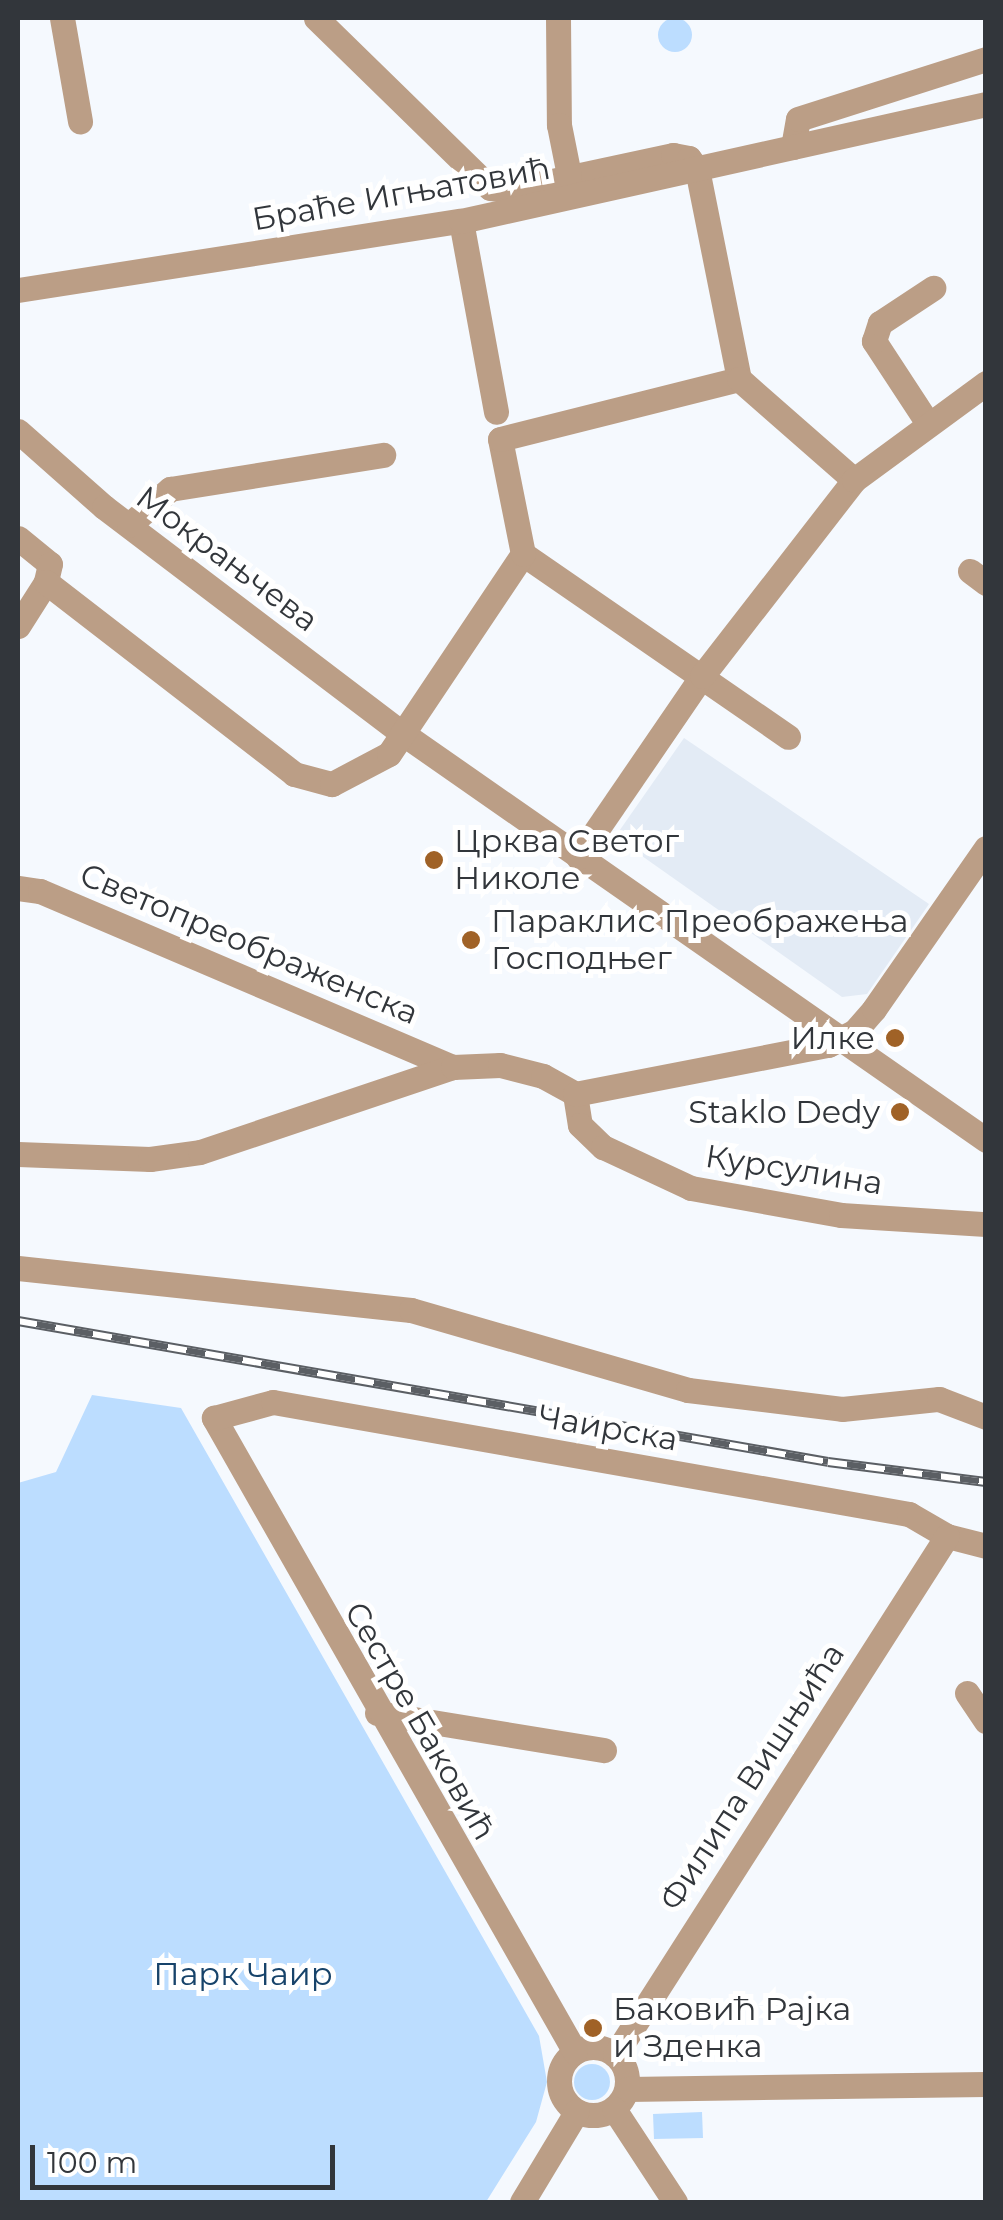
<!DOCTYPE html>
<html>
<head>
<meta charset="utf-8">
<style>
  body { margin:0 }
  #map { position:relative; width:1003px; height:2220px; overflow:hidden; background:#f5f9fe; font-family:Montserrat,sans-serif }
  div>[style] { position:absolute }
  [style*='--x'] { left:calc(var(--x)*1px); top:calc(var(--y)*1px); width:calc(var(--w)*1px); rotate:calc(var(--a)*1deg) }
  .built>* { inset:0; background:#e3ebf5 }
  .green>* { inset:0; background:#bcddff }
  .round { border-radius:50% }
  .minor>* { height:25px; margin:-12.5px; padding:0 12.5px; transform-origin:12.5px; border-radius:12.5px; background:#bb9e86 }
  .minor>.ring { margin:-12.5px; padding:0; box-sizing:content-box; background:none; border:25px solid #bb9e86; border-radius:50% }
  .rail>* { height:10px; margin-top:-5px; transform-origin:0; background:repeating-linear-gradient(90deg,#fff 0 19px,#5b5f64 0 38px); box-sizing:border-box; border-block:2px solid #5b5f64 }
  .dots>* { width:28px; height:28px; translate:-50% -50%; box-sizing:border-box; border:5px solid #fff; border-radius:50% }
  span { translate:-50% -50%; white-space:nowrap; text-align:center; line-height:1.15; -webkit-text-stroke:10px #fff; paint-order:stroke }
  .street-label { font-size:32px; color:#32363b }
  .poi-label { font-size:32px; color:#32363b }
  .left { translate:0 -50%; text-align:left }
  .right { translate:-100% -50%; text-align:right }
  .park-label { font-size:32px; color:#17436a }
  .frame { position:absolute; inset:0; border:20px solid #32363b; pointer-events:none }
  .scale { position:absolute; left:30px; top:2145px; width:305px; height:45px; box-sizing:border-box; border:5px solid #32363b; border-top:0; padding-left:12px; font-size:30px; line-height:35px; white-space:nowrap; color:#32363b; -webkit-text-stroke:8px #fff; paint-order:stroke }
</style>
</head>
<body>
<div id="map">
  <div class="built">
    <i style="clip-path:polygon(684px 738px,929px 904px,867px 994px,842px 997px,615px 837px)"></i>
  </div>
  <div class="green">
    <i class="round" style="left:658px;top:18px;width:34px;height:34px"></i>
    <i style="clip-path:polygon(92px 1395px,181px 1408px,539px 2036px,547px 2082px,536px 2122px,486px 2202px,18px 2202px,18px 1483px,56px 1472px)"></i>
    <i class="round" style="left:574px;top:2064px;width:36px;height:36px"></i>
    <i style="clip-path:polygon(702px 2112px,703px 2138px,654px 2139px,653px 2114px)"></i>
  </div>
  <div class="minor">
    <i style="--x:62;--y:18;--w:105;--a:80.1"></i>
    <i style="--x:316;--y:18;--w:243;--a:44.3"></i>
    <i style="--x:490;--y:188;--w:20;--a:6"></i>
    <i style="--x:510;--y:190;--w:167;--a:-12.1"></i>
    <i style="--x:673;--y:155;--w:16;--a:11"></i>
    <i style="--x:689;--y:158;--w:14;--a:54"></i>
    <i style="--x:697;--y:169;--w:214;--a:78.7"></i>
    <i style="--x:558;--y:18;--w:107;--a:89.5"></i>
    <i style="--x:559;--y:125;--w:51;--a:78.7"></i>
    <i style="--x:793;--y:147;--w:28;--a:-80"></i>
    <i style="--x:798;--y:119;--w:197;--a:-17.7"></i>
    <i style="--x:461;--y:221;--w:194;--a:79.6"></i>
    <i style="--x:18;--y:290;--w:448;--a:-8.9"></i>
    <i style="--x:461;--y:221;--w:538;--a:-12.56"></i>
    <i style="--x:927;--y:422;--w:97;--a:-123.2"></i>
    <i style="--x:874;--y:341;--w:19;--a:-72"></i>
    <i style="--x:880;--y:323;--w:64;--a:-33.4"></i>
    <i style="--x:18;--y:431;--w:115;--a:41.5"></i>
    <i style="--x:104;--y:507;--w:374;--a:37.2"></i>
    <i style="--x:402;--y:733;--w:712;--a:34.87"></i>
    <i style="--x:129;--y:525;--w:55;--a:-41.3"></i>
    <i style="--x:170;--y:489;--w:216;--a:-9.1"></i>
    <i style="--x:18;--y:538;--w:41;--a:39.1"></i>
    <i style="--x:50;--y:564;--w:18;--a:103"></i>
    <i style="--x:523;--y:554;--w:322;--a:34.6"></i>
    <i style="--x:970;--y:571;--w:20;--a:37"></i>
    <i style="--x:18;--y:626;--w:52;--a:-57.5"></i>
    <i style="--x:46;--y:582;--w:314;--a:37.7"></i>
    <i style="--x:294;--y:774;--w:39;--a:15"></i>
    <i style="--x:332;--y:784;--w:64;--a:-27.8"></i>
    <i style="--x:389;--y:754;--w:241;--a:-56.2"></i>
    <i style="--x:523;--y:554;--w:117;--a:-101.3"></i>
    <i style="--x:500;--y:439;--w:246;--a:-14.1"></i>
    <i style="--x:739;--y:379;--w:153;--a:41.3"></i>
    <i style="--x:578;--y:857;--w:219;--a:-55.6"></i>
    <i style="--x:702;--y:676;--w:248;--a:-52.2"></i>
    <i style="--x:854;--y:480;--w:164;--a:-36.3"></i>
    <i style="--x:18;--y:888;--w:22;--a:8"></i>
    <i style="--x:40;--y:891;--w:449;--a:23.1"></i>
    <i style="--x:575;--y:1094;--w:31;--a:81"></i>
    <i style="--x:580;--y:1125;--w:32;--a:44"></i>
    <i style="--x:603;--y:1147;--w:97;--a:25"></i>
    <i style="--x:691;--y:1188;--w:152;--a:10.2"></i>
    <i style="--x:841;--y:1215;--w:145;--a:3.6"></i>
    <i style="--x:18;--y:1154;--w:132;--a:2.2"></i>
    <i style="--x:150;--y:1159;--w:50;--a:-8"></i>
    <i style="--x:200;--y:1152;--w:267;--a:-18.6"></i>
    <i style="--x:453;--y:1067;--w:47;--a:-2.4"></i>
    <i style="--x:500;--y:1065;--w:44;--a:14.3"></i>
    <i style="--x:543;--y:1076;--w:37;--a:29"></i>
    <i style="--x:575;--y:1094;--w:258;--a:-11"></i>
    <i style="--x:828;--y:1045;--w:30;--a:-27"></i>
    <i style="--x:855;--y:1031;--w:29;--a:-49"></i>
    <i style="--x:874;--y:1009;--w:196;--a:-55.2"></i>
    <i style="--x:18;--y:1268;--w:395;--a:6.1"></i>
    <i style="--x:411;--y:1310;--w:288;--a:16.1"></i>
    <i style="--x:688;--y:1390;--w:155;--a:7"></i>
    <i style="--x:842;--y:1409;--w:98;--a:-5.9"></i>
    <i style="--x:939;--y:1399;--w:50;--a:21"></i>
    <i style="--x:967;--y:1693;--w:34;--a:56"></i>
    <i style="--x:377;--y:1713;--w:230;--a:9.3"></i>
    <i class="ring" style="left:559px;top:2047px;width:43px;height:43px"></i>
    <i style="--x:575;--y:2052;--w:730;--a:-119.66"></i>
    <i style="--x:214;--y:1418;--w:61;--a:-15.2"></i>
    <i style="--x:273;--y:1402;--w:646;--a:9.99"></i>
    <i style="--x:909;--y:1514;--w:44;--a:30.1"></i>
    <i style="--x:947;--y:1536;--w:40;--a:14.4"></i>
    <i style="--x:615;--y:2055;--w:616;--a:-57.39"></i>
    <i style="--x:627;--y:2089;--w:359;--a:-0.8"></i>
    <i style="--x:614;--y:2109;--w:111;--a:56.7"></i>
    <i style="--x:522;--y:2202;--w:106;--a:-58.9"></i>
  </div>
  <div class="rail">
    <i style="--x:18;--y:1321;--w:822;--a:9.87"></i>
    <i style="--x:828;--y:1462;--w:159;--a:7.2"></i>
  </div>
  <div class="dots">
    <i style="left:434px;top:860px;background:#a06227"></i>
    <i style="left:471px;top:940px;background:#a06227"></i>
    <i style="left:895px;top:1038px;background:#a06227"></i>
    <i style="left:900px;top:1112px;background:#a06227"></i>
    <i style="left:593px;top:2028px;background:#a06227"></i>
  </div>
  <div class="street-label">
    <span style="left:401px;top:194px;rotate:-10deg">Браће Игњатовић</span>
    <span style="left:227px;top:559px;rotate:37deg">Мокрањчева</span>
    <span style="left:249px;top:944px;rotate:23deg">Светопреображенска</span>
    <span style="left:794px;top:1170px;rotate:9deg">Курсулина</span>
    <span style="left:608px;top:1428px;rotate:10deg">Чаирска</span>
    <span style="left:420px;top:1721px;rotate:60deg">Сестре Баковић</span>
    <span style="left:752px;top:1777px;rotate:-57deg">Филипа Вишњића</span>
  </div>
  <div class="poi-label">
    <span class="left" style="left:454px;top:860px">Црква Светог<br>Николе</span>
    <span class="left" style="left:491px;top:940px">Параклис Преображења<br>Господњег</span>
    <span class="right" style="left:875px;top:1038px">Илке</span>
    <span class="right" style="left:880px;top:1112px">Staklo Dedy</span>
    <span class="left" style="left:613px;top:2028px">Баковић Рајка<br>и Зденка</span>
  </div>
  <div class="park-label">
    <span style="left:243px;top:1974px">Парк Чаир</span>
  </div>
  <div class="frame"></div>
  <div class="scale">100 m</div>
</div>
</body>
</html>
